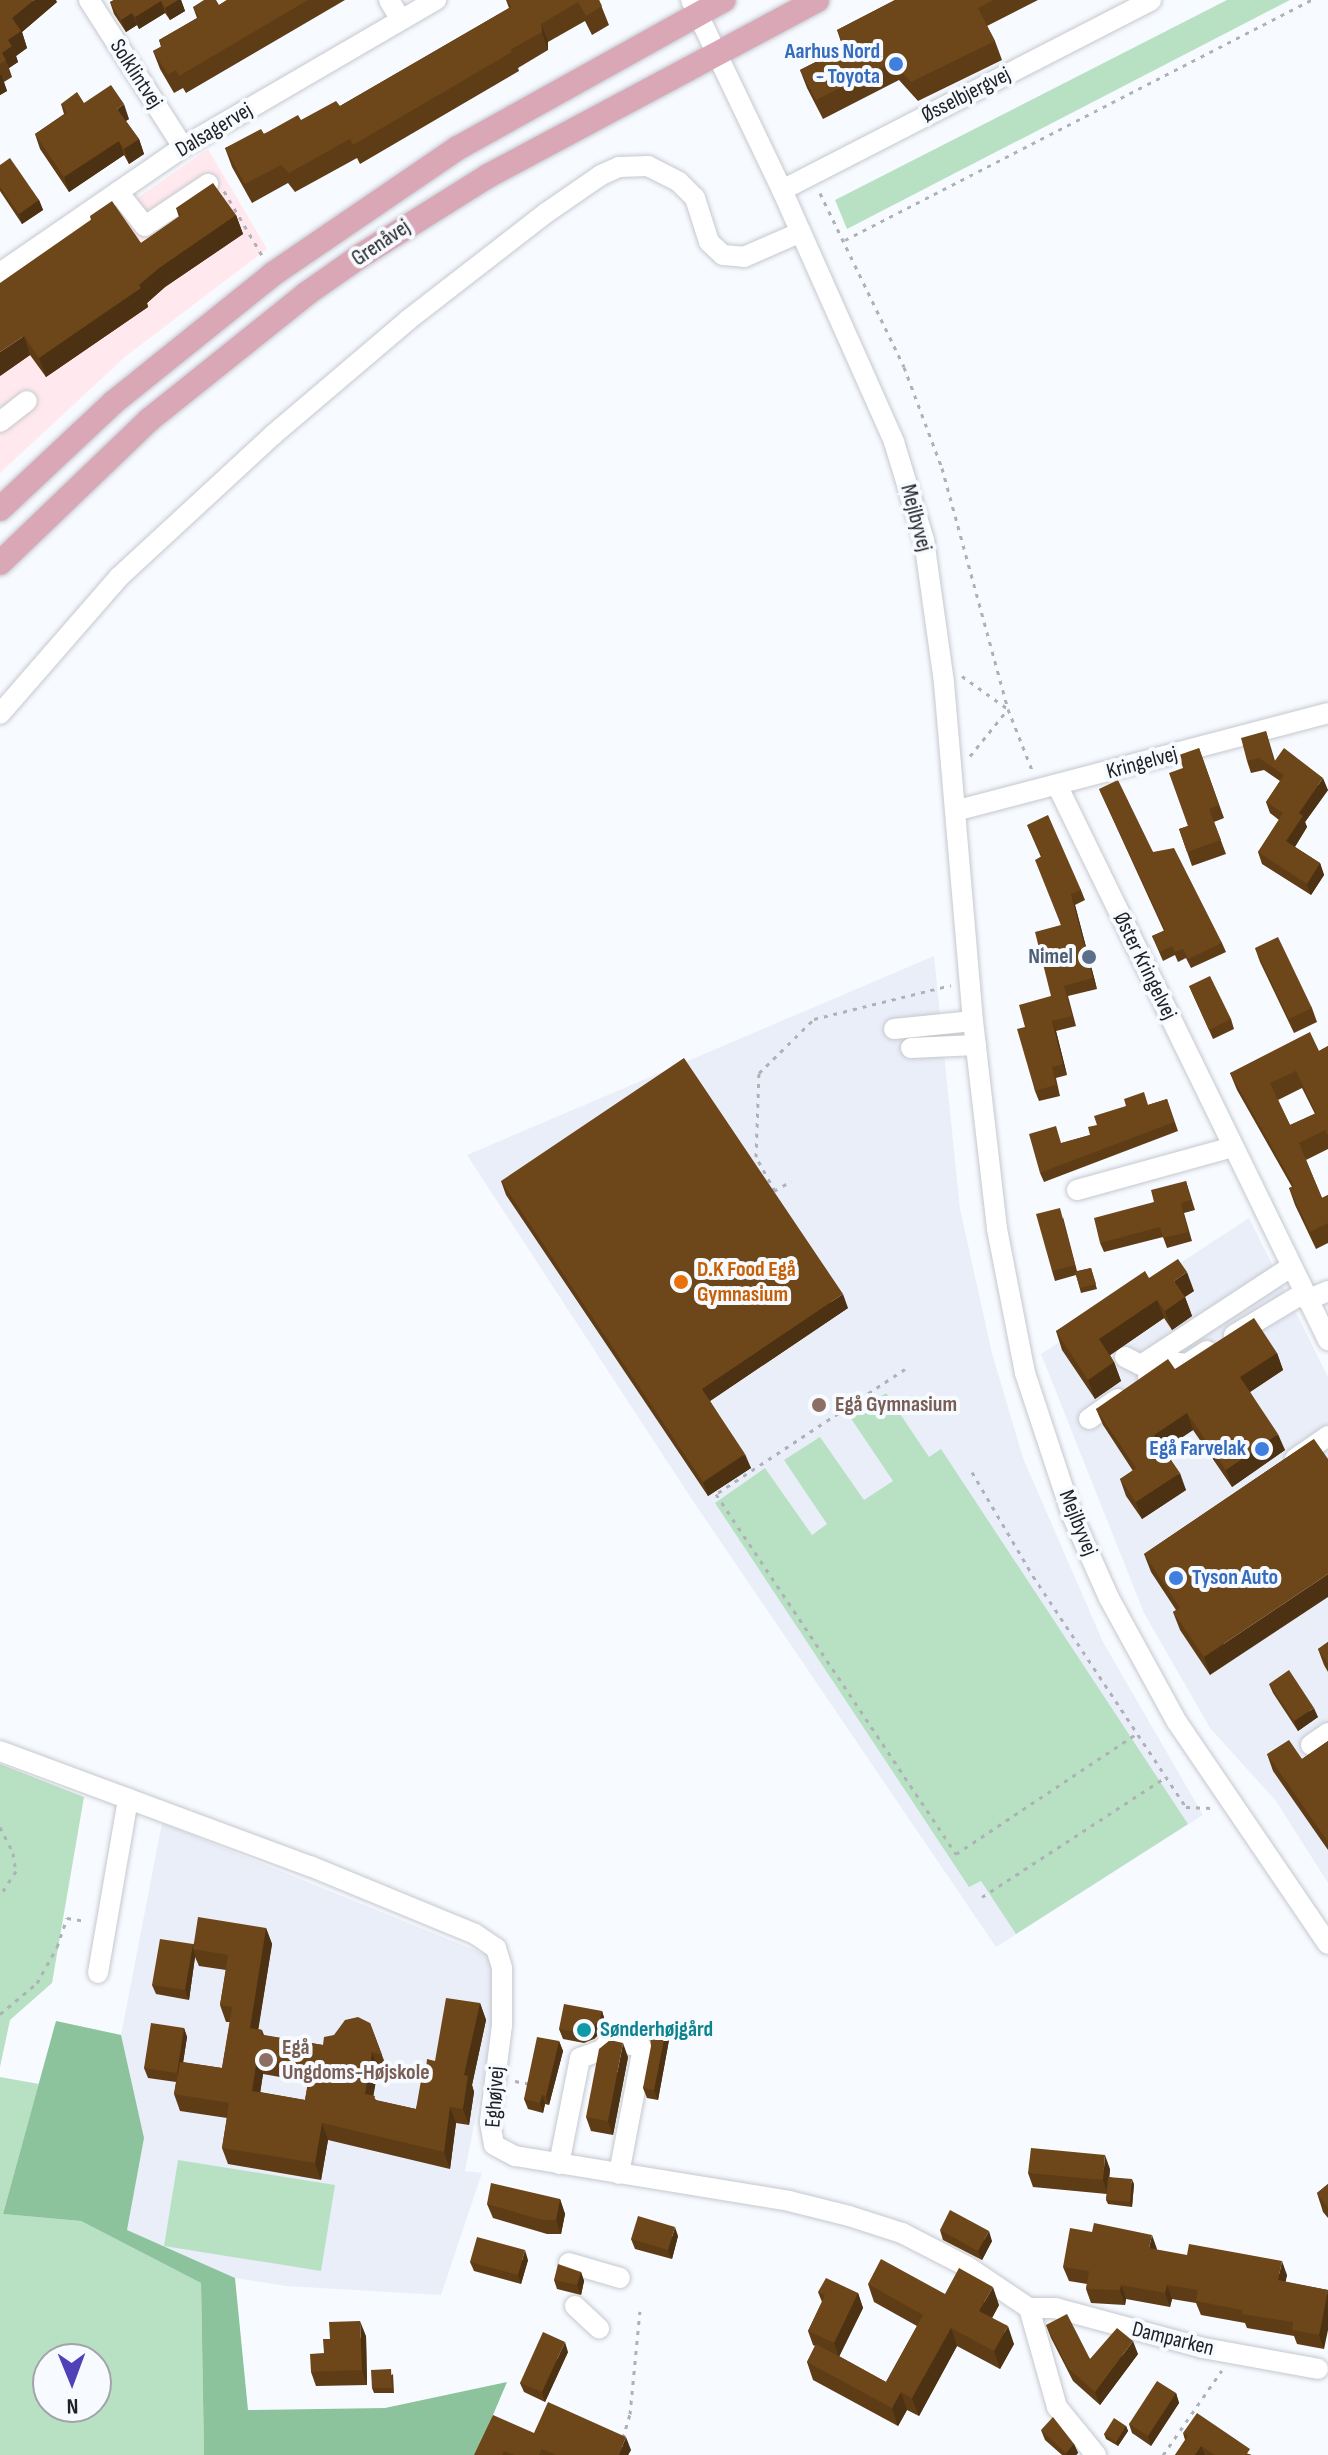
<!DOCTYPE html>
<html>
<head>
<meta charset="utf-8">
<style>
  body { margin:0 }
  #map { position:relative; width:1328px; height:2455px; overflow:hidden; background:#f7faff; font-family:"Sofia Sans Condensed",sans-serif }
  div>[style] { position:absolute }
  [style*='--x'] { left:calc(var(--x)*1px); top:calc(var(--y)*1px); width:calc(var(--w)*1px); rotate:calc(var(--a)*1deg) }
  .commercial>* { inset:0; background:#ffe9ee }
  .built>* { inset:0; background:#eaeef9 }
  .green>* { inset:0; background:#b8e1c3 }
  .forest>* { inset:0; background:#8cc39c }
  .path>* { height:3px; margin-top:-1.5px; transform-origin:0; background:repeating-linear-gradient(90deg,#aeb1b5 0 4px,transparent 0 10px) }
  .roads { filter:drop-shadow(0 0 2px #c5c8ce) drop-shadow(0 0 2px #c5c8ce) }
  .minor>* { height:20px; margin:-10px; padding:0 10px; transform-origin:10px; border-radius:10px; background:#fff }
  .major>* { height:24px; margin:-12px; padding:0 12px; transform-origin:12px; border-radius:12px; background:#daa7b6 }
  .wall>* { inset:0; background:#5e3c16 }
  .shaded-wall>* { inset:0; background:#4c3112 }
  .building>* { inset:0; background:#6d4619 }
  .dots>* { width:22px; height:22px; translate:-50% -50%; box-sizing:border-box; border:4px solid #f7faff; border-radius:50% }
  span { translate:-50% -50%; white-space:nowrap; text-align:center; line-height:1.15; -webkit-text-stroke:8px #f7faff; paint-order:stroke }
  .shop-label { font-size:22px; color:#366cbe; font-weight:700 }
  .right { translate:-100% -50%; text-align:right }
  .left { translate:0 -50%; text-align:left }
  .street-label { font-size:22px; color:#212225 }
  .service-label { font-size:22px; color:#4e5e75; font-weight:700 }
  .food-label { font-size:22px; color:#c56008; font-weight:700 }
  .education-label { font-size:22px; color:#785e54; font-weight:700 }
  .culture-label { font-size:22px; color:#0d838f; font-weight:700 }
  .north { position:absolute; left:32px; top:2343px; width:80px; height:80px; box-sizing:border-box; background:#f7faff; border:2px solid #a1a4a8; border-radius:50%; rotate:179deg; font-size:22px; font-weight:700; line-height:32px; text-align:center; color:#212225 }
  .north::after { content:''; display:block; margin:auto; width:28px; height:36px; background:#5041b8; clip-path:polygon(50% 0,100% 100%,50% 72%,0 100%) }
</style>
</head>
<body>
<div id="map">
  <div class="commercial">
    <i style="clip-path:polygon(208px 149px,267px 249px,126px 356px,0 473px,0 293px)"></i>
  </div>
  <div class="built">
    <i style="clip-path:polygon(934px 956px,960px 1209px,992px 1353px,1023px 1458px,1103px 1642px,1203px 1815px,996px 1947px,691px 1498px,467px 1155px)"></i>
    <i style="clip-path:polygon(1249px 1218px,1328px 1377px,1328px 1883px,1276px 1801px,1210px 1728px,1144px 1613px,1041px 1354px)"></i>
    <i style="clip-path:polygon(162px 1823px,487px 1955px,495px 1975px,494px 2023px,465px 2171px,482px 2173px,441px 2295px,286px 2286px,235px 2278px,201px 2283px,3px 2214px,56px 2021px,121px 2035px)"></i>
  </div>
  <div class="green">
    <i style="clip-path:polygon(1227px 0,1290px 0,847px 229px,835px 200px)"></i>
    <i style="clip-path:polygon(886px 1393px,929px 1457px,941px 1449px,1188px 1824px,1016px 1934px,981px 1881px,969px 1887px,715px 1503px,765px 1468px,812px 1535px,827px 1524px,784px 1460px,820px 1437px,864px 1500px,893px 1481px,850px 1417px)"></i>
    <i style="clip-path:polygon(0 1764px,84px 1797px,52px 1983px,10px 2020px,0 2067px)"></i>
    <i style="clip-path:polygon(evenodd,0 2077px,39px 2084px,3px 2214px,81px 2221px,201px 2283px,204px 2455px,0 2455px,0 2077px,48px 2359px,96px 2359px,96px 2407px,48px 2407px,48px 2359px)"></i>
    <i style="clip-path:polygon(178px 2160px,335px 2185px,321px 2271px,164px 2246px)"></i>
  </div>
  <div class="forest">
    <i style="clip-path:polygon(56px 2021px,121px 2035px,144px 2138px,127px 2230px,235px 2278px,248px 2410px,385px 2408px,507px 2382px,476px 2455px,204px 2455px,201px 2283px,81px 2221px,3px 2214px)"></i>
  </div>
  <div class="path">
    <i style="--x:224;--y:191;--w:77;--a:59.4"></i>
    <i style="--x:820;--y:193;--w:193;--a:64.2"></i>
    <i style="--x:904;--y:367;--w:108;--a:69.4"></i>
    <i style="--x:942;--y:468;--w:250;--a:74.7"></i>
    <i style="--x:1008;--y:709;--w:66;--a:68.5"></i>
    <i style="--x:845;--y:240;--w:524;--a:-27.25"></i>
    <i style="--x:962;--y:676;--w:57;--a:35.7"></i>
    <i style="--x:970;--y:756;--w:60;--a:-51"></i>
    <i style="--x:774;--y:1191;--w:20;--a:-30"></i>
    <i style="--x:775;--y:1191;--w:39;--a:-119"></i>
    <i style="--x:756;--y:1157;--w:84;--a:-88"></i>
    <i style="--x:759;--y:1073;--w:77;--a:-44.5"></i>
    <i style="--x:814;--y:1019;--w:141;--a:-13.9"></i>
    <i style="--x:905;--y:1369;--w:227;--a:146.5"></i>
    <i style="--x:716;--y:1494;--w:433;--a:56.3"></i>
    <i style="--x:956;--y:1854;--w:216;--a:-33.7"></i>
    <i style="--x:972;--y:1472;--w:121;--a:59.6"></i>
    <i style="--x:1033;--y:1576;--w:277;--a:56.5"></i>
    <i style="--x:1186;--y:1807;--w:26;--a:2"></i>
    <i style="--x:0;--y:1827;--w:29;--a:63"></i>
    <i style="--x:13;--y:1853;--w:18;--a:81"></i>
    <i style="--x:16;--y:1871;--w:30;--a:123"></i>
    <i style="--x:982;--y:1897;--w:220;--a:-33.1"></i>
    <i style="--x:0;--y:2014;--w:48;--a:-40"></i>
    <i style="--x:37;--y:1983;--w:41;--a:-60.9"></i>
    <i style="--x:57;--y:1947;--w:31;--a:-71"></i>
    <i style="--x:67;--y:1918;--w:20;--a:9"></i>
    <i style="--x:515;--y:2081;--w:16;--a:11"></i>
    <i style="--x:623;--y:2438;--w:25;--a:-74"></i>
    <i style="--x:630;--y:2414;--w:103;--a:-84.5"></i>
    <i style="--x:1163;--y:2455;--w:103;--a:-55.2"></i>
  </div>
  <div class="roads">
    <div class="minor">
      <i style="--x:89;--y:0;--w:174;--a:57.4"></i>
      <i style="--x:389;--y:0;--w:23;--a:59"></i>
      <i style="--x:691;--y:0;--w:211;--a:64.4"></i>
      <i style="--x:782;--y:190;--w:276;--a:66"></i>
      <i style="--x:894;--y:442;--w:102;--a:73"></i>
      <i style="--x:924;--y:540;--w:144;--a:82"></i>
      <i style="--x:944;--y:683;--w:339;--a:85.1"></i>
      <i style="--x:973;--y:1021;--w:209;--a:83.4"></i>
      <i style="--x:997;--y:1229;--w:147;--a:79"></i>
      <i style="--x:1025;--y:1373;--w:150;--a:71.7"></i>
      <i style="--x:1072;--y:1515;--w:91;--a:66"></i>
      <i style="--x:1109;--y:1598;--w:141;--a:61.3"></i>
      <i style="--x:1177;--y:1722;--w:268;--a:55.8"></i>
      <i style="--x:782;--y:190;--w:415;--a:-27.2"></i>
      <i style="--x:118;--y:192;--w:43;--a:51.5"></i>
      <i style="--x:145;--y:226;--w:76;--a:-33.7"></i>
      <i style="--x:0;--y:273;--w:222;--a:-34.5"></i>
      <i style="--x:183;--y:147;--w:293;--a:-30.2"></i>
      <i style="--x:0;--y:422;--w:34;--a:-38"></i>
      <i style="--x:0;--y:714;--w:181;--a:-49"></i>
      <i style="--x:119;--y:577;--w:209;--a:-42.7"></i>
      <i style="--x:273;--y:435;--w:177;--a:-40.4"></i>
      <i style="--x:408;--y:320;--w:175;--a:-37.8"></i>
      <i style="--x:546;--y:213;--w:67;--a:-34.6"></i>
      <i style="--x:601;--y:175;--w:20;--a:-24"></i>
      <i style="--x:619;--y:167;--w:29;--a:-2"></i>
      <i style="--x:648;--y:166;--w:35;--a:27"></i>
      <i style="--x:679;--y:182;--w:23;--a:45"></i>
      <i style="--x:695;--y:198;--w:46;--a:72.3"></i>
      <i style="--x:709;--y:242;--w:19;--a:43"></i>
      <i style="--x:723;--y:255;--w:21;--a:5"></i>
      <i style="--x:744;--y:257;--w:62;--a:-23.7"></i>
      <i style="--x:1057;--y:785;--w:618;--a:63.97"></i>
      <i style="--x:955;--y:811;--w:386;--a:-14.7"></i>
      <i style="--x:894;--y:1029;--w:79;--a:-5.8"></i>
      <i style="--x:911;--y:1048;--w:65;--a:-2.6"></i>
      <i style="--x:1077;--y:1190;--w:162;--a:-15.4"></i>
      <i style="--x:1307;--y:1300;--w:23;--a:-23"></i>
      <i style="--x:1234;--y:1335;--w:82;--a:-31"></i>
      <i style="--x:1125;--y:1357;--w:18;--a:27"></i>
      <i style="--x:1141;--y:1365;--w:179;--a:-33.2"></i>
      <i style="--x:1148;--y:1378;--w:29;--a:-34"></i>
      <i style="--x:1172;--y:1362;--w:15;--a:8"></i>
      <i style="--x:1187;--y:1364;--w:24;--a:-33"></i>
      <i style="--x:1089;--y:1419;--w:35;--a:-35"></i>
      <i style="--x:1295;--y:1459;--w:40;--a:-34.9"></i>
      <i style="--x:1311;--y:1745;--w:21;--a:-35"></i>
      <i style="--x:0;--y:1751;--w:331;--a:20.4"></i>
      <i style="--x:310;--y:1866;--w:178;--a:22.4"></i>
      <i style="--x:475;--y:1934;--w:25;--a:34"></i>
      <i style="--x:496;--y:1948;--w:21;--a:73"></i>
      <i style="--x:502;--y:1968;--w:57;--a:90"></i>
      <i style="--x:502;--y:2025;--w:98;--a:97.1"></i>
      <i style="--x:490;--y:2122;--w:23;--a:80"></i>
      <i style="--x:494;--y:2145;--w:24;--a:28"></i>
      <i style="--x:515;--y:2156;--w:278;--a:9.3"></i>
      <i style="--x:789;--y:2201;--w:62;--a:14"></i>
      <i style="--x:849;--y:2216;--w:56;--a:17.8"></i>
      <i style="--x:902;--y:2233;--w:74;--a:27.3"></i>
      <i style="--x:968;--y:2267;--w:73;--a:33.9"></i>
      <i style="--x:1029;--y:2308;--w:103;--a:74.2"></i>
      <i style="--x:1057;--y:2407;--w:62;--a:50.9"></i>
      <i style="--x:98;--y:1973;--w:177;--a:-80.2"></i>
      <i style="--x:559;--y:2164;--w:108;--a:-78.8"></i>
      <i style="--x:580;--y:2058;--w:23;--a:-20"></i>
      <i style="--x:602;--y:2050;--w:13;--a:-51"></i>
      <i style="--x:610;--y:2040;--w:32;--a:13"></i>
      <i style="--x:641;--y:2047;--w:6;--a:81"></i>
      <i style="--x:642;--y:2053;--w:123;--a:100.8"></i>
      <i style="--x:569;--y:2263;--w:53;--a:16.4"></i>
      <i style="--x:575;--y:2306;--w:33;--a:43"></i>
      <i style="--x:1029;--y:2308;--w:26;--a:0"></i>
      <i style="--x:1055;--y:2308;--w:153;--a:15.1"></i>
      <i style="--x:1203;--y:2348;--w:117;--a:10.3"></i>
    </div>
    <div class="major">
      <i style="--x:0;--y:509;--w:156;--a:-43.2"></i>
      <i style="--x:114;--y:402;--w:204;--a:-38.8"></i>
      <i style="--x:273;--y:274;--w:224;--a:-34.3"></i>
      <i style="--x:458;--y:148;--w:304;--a:-29.1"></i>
      <i style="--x:0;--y:563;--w:207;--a:-43.8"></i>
      <i style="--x:149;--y:420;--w:201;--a:-38.7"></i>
      <i style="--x:306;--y:294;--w:68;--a:-34.9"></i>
      <i style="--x:362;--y:255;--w:149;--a:-32.1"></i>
      <i style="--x:488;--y:176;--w:373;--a:-28.1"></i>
    </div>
  </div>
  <div class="wall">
    <i style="clip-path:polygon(0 0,57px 2px,22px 32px,27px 48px,16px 56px,18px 62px,9px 68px,12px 77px,4px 82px,7px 91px,0 95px)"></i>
    <i style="clip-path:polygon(114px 0,181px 0,185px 11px,170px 20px,165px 13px,139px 29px,137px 25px,126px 32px,114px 14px,110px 2px)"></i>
    <i style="clip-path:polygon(227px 0,345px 0,186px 93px,183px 88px,174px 93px,160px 69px,153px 51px,161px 47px,159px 40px,197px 18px,193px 7px,219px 5px)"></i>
    <i style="clip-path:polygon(506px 0,599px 0,609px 25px,592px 35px,585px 21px,548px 42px,548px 50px,518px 68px,519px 71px,360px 164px,357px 158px,295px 192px,288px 183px,252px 203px,232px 167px,225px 148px,340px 106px,509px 8px)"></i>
    <i style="clip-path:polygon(895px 0,1038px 0,987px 26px,995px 41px,1002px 60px,918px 101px,899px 80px,823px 119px,807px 88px,800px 70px,843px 48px,837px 30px)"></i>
    <i style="clip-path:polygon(84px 103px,129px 119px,126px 121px,139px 139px,144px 154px,129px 164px,124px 155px,69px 192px,40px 149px,35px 134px,64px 114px,61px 104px)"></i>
    <i style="clip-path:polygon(0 165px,39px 200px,43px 210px,22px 224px,0 191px)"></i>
    <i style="clip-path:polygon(176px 208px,236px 215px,243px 234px,165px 287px,147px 303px,148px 307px,46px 377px,30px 355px,0 376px,91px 220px,90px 216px,141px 243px,179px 217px)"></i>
    <i style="clip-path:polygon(1266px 731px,1275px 761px,1328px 790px,1305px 822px,1307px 827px,1295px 847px,1320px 863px,1324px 875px,1311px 895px,1262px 864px,1258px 852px,1279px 820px,1270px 813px,1266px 802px,1280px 781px,1264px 770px,1251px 773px,1247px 761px)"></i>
    <i style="clip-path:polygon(1199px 748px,1224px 818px,1214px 822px,1226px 854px,1192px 866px,1179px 829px,1188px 826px,1183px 768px)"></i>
    <i style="clip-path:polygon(1099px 789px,1153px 852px,1222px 943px,1226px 952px,1191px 968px,1186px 958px,1178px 962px,1175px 955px,1163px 961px,1152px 936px,1164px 931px)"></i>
    <i style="clip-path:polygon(1027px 825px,1081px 890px,1085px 900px,1075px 905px,1097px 989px,1068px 996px,1076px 1026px,1056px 1031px,1067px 1075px,1056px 1078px,1060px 1096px,1039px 1101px,1035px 1091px,1025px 1027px,1051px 996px,1061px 925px,1041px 857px)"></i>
    <i style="clip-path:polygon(1255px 948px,1312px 1008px,1317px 1022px,1294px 1033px,1260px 962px)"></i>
    <i style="clip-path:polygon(1189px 986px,1231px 1019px,1234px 1029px,1213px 1039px)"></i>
    <i style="clip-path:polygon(evenodd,1328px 1046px,1328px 1149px,1306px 1160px,1322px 1198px,1328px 1195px,1328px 1243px,1316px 1249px,1295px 1205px,1289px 1188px,1292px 1187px,1237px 1090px,1230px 1073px,1319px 1051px,1328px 1046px,1302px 1088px,1315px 1114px,1290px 1125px,1278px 1100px,1302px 1088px)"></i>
    <i style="clip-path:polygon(1167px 1099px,1178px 1131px,1044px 1182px,1040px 1173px,1062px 1143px,1090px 1135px,1148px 1105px)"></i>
    <i style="clip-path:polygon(501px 1181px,848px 1308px,710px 1401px,751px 1468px,708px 1496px,506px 1195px)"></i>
    <i style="clip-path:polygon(1186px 1181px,1195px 1210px,1184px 1213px,1192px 1241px,1167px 1248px,1163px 1237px,1104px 1252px,1100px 1243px,1154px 1202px)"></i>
    <i style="clip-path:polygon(1063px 1217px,1077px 1271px,1091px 1268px,1097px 1289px,1081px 1293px,1076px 1275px,1055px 1281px,1052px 1271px)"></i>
    <i style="clip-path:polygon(1149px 1278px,1194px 1291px,1185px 1297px,1192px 1316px,1172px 1330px,1164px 1318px,1110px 1355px,1114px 1362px,1121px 1381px,1095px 1399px,1062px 1350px,1056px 1331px)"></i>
    <i style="clip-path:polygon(1277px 1353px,1283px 1370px,1250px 1392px,1285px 1450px,1232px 1487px,1193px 1430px,1164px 1449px,1186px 1490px,1142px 1519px,1126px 1496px,1120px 1479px,1133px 1471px,1103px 1425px,1096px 1409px,1175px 1369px)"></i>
    <i style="clip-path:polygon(1314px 1439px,1210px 1675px,1180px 1630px,1173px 1612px,1176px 1610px,1151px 1572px,1144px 1554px)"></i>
    <i style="clip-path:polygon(1328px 1642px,1328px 1672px,1324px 1665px,1318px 1649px)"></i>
    <i style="clip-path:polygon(1269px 1684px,1318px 1717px,1298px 1731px,1273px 1693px)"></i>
    <i style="clip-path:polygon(1328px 1741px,1328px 1850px,1273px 1771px,1267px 1754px,1302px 1759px)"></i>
    <i style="clip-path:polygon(evenodd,266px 1928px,272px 1944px,258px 2029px,262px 2030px,264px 2035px,323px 2045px,334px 2035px,370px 2023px,388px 2071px,378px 2069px,373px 2096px,376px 2100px,416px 2109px,426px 2070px,435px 2061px,480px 2003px,486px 2020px,472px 2085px,474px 2092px,469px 2125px,456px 2123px,450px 2169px,328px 2140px,321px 2180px,228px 2164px,222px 2148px,227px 2118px,180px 2111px,174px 2094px,176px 2082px,148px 2078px,144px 2068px,184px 2028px,187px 2037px,183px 2062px,222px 2068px,230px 2022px,226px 2022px,220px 2005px,226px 1970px,199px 1966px,195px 1957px,189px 2000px,156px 1994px,152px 1985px,193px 1944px,266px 1928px,263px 2074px,308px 2082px,305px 2100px,260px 2092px,263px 2074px)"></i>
    <i style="clip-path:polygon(602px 2011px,605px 2021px,604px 2029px,594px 2039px,584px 2043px,563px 2039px,559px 2029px)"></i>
    <i style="clip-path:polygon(666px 2030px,669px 2040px,658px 2100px,647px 2098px,643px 2088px)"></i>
    <i style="clip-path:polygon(559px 2041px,563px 2051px,549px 2105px,545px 2104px,543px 2113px,528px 2109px,524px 2099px)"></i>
    <i style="clip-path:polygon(628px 2057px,613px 2135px,591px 2131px,586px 2117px)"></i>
    <i style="clip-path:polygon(1110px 2169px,1109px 2177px,1134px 2184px,1132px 2207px,1108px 2204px,1106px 2200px,1107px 2194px,1033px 2187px,1028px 2173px)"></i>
    <i style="clip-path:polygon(1328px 2184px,1328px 2218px,1323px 2212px,1317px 2193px)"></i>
    <i style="clip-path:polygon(560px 2199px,565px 2214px,561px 2234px,547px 2234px,493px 2218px,487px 2204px)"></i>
    <i style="clip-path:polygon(940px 2230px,992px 2241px,982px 2260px,943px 2240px)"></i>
    <i style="clip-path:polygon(678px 2236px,672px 2259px,635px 2249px,631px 2239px)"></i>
    <i style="clip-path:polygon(1157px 2250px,1287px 2275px,1285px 2282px,1328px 2290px,1324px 2349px,1297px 2344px,1294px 2336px,1247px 2328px,1245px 2323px,1201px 2315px,1196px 2303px,1172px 2299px,1170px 2307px,1126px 2299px,1125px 2305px,1091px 2303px,1086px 2289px,1087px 2284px,1069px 2281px,1063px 2267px)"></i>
    <i style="clip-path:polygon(528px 2260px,521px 2284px,474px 2271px,470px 2262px)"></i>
    <i style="clip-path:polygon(581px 2272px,584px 2281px,581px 2295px,557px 2289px,554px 2280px)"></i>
    <i style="clip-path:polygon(868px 2284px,945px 2294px,999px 2305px,992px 2318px,1014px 2344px,1000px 2369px,957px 2346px,919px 2416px,907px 2410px,898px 2426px,813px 2380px,807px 2362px,815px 2346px,813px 2345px,808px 2331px,822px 2302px,818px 2292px,858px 2293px,863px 2308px,839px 2356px,886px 2382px,917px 2326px,874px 2302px)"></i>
    <i style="clip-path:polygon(1046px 2325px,1090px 2359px,1138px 2354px,1100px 2405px,1073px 2381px,1051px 2338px)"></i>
    <i style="clip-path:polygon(366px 2336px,367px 2385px,316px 2386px,311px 2372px,324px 2353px)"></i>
    <i style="clip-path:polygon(568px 2352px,545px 2402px,524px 2392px,520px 2383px)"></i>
    <i style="clip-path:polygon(393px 2374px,394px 2393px,374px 2393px,372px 2388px)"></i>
    <i style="clip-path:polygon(1176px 2393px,1179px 2403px,1151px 2446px,1132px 2433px,1129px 2424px)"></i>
    <i style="clip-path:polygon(1126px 2426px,1128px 2431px,1118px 2446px,1106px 2439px,1104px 2434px)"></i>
    <i style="clip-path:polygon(1041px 2430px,1074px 2444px,1078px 2453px,1076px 2455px,1062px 2455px,1045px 2440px)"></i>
    <i style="clip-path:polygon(534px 2433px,631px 2450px,628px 2455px,474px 2455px)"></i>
    <i style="clip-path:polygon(1183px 2433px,1252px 2455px,1175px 2455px,1185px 2440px)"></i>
  </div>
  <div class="shaded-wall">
    <i style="clip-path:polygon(34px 0,56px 0,57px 2px,22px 32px,27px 48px,16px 56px,18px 62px,9px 68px,2px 53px,8px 40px,12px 18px)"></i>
    <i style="clip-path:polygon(178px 0,181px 0,185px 11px,170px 20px,165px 8px)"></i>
    <i style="clip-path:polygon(161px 1px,165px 13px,139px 29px,135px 17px)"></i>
    <i style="clip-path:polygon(132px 13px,137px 25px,126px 32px,121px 20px)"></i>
    <i style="clip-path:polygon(541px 24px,548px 42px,548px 50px,542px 32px)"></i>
    <i style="clip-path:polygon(1px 74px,7px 91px,0 95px,0 75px)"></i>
    <i style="clip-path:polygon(124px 104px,129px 119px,122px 123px,117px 109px)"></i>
    <i style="clip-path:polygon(139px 139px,144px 154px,129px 164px,124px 149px)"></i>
    <i style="clip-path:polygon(119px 141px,124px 155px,69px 192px,64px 177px)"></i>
    <i style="clip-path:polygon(39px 200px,43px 210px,22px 224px,19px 214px)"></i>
    <i style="clip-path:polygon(236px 215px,243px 234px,165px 287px,147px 303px,148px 307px,46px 377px,39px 358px,139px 285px,159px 268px)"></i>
    <i style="clip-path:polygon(24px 336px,30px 355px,0 376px,0 352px)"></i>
    <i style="clip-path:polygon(1323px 778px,1328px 790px,1305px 822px,1307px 827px,1291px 853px,1286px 841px,1299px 813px)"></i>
    <i style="clip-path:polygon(1320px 863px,1324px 875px,1311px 895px,1307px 884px)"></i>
    <i style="clip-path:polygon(1071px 894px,1075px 905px,1097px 989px,1093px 978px)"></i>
    <i style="clip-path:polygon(1052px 1021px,1056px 1031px,1067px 1075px,1063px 1064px)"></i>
    <i style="clip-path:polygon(1187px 1272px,1194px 1291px,1181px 1299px,1174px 1281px)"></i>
    <i style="clip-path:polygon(843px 1294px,848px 1308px,707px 1403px,702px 1389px)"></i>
    <i style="clip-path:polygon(1185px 1297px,1192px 1316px,1172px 1330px,1165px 1311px)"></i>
    <i style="clip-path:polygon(1157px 1300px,1164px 1318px,1106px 1358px,1099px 1339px)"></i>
    <i style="clip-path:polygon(1277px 1353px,1283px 1370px,1247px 1394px,1240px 1377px)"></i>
    <i style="clip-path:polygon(1114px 1362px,1121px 1381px,1095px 1399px,1088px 1380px)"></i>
    <i style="clip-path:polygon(1187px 1413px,1193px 1430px,1160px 1452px,1154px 1435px)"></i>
    <i style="clip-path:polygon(1278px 1434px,1285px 1450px,1232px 1487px,1226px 1470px)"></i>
    <i style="clip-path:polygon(745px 1454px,751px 1468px,708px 1496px,703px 1482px)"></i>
    <i style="clip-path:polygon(1180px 1473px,1186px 1490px,1142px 1519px,1136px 1502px)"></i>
    <i style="clip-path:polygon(1328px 1574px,1328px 1597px,1210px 1675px,1204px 1657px)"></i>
    <i style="clip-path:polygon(1314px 1708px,1318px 1717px,1298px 1731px,1294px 1721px)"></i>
    <i style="clip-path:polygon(266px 1928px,272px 1944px,256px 2044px,250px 2028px)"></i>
    <i style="clip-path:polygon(193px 1944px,193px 1949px,195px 1957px,189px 2000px,185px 1990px)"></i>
    <i style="clip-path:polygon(480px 2003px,486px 2020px,472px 2085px,474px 2092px,469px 2125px,463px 2109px,464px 2075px)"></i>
    <i style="clip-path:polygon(602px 2011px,605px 2021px,604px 2029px,594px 2039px,591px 2029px)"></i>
    <i style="clip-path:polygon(184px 2028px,187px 2037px,180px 2083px,177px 2073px)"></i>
    <i style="clip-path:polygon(666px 2030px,669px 2040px,658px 2100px,654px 2090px)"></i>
    <i style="clip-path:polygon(559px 2041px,563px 2051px,549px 2105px,546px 2096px)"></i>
    <i style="clip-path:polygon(623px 2043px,628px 2057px,613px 2135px,608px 2121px)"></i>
    <i style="clip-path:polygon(372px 2052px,378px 2069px,371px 2110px,365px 2094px)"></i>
    <i style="clip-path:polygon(257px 2058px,263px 2074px,258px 2108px,252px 2091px)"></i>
    <i style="clip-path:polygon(542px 2095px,545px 2104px,543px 2113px,540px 2103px)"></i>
    <i style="clip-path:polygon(450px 2107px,456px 2123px,450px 2169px,444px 2152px)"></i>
    <i style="clip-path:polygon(322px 2123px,328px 2140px,321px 2180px,315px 2163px)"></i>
    <i style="clip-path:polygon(1105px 2155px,1110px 2169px,1108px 2194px,1103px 2180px)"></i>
    <i style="clip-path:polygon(1132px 2179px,1134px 2184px,1132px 2207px,1130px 2202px)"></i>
    <i style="clip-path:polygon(560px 2199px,565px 2214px,561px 2234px,556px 2220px)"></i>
    <i style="clip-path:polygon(675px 2227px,678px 2236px,672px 2259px,668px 2250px)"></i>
    <i style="clip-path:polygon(989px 2231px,992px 2241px,982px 2260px,978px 2251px)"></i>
    <i style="clip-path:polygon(1152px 2235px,1157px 2249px,1154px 2263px,1149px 2248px)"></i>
    <i style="clip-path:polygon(525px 2250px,528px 2260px,521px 2284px,518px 2275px)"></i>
    <i style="clip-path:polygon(1282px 2261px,1287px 2275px,1283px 2295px,1278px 2280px)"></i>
    <i style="clip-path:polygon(581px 2272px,584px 2281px,581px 2295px,577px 2285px)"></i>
    <i style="clip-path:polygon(1121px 2285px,1126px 2299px,1125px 2305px,1120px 2290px)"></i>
    <i style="clip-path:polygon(1167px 2285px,1172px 2299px,1170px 2307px,1165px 2293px)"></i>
    <i style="clip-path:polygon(993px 2287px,999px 2305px,986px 2329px,979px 2311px)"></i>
    <i style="clip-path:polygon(1328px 2290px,1328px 2330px,1324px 2349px,1319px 2335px)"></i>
    <i style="clip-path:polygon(858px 2293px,863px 2308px,839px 2357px,834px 2343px)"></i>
    <i style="clip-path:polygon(360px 2321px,366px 2336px,367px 2385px,362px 2370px)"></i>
    <i style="clip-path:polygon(1008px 2326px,1014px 2344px,1000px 2369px,994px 2351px)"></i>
    <i style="clip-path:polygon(951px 2328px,957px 2346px,919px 2416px,912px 2398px)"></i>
    <i style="clip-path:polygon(1133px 2341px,1138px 2354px,1100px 2405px,1095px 2392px)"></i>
    <i style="clip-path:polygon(565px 2342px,568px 2352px,545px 2402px,542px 2392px)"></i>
    <i style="clip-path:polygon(901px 2392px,907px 2410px,898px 2426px,892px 2408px)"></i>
    <i style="clip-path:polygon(1176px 2393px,1179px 2403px,1151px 2446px,1148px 2436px)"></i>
    <i style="clip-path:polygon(1126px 2426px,1128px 2431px,1118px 2446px,1116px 2442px)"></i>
    <i style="clip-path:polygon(626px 2437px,631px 2450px,628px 2455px,619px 2455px)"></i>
    <i style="clip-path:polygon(1074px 2444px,1078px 2453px,1076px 2455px,1067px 2455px,1066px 2453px)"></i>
    <i style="clip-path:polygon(1201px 2446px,1205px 2455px,1195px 2455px)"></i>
  </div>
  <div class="building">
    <i style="clip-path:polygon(0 0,34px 0,12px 18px,21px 31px,8px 40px,12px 46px,2px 53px,6px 60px,0 64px)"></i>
    <i style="clip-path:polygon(114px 0,178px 0,165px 8px,161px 1px,135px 17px,132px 13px,121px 20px,110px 2px)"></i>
    <i style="clip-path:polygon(204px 0,216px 0,219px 5px,227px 0,308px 0,179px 76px,176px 70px,168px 75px,153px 51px,162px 46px,159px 40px,199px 17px,193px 7px)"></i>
    <i style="clip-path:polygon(507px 0,599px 0,602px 6px,586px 16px,578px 2px,541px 24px,542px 32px,510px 50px,512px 52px,353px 145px,350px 139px,289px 173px,281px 165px,245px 184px,225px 148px,261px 129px,264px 134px,298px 115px,301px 120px,336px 101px,340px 106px,511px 7px)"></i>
    <i style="clip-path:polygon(895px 0,994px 0,978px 8px,995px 41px,911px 82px,892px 62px,816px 100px,800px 70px,845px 47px,837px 30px)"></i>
    <i style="clip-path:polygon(111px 85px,124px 104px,117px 109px,139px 139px,124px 149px,119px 141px,64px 177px,35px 134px,67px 113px,61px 104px,77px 92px,84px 103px)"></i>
    <i style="clip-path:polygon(10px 158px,39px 200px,19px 214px,0 187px,0 165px)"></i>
    <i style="clip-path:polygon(213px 183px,236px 215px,159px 268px,139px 285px,141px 288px,39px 358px,24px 336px,0 352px,0 283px,92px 219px,90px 216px,112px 201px,141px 243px,181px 215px,176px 208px)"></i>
    <i style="clip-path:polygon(1266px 731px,1274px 762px,1284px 748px,1323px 778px,1299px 813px,1303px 816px,1286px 841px,1320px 863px,1307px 884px,1258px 852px,1283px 813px,1266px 802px,1284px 775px,1259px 758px,1247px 761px,1241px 738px)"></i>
    <i style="clip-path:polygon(1199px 748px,1219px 805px,1209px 809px,1221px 840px,1187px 852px,1179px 829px,1188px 826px,1169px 773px,1183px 768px,1179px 755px)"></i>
    <i style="clip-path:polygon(1118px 780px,1153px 852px,1174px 848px,1222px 943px,1188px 959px,1183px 949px,1175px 952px,1172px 946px,1160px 952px,1152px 936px,1165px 930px,1099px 789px)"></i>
    <i style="clip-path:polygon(1048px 815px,1081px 890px,1071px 894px,1093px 978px,1064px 986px,1072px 1016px,1052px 1021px,1063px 1064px,1052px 1067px,1056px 1085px,1035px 1091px,1017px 1029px,1025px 1027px,1019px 1005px,1051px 996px,1035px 932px,1061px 925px,1035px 860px,1042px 856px,1027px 825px)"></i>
    <i style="clip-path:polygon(1278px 937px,1312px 1008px,1289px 1019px,1255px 948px)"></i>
    <i style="clip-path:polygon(1210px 976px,1231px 1019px,1209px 1030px,1189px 986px)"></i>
    <i style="clip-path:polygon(evenodd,1310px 1032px,1319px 1051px,1328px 1046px,1328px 1136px,1325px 1130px,1299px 1143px,1322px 1198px,1328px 1195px,1328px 1223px,1310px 1232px,1289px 1188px,1294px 1186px,1230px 1073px,1310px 1032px,1296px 1071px,1316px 1113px,1290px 1125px,1270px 1083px,1296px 1071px)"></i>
    <i style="clip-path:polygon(684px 1058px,843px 1294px,702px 1389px,745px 1454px,703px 1482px,501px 1181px)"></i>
    <i style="clip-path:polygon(1144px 1092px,1148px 1105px,1167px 1099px,1174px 1122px,1040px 1173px,1029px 1134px,1056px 1126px,1061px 1143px,1090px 1135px,1088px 1127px,1097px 1125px,1094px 1116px,1126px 1106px,1124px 1099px)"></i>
    <i style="clip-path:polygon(1186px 1181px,1191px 1200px,1181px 1203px,1188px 1232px,1163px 1238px,1160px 1227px,1100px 1243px,1094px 1218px,1154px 1202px,1151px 1190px)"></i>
    <i style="clip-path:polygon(1060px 1208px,1075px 1265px,1052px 1271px,1036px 1214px)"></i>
    <i style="clip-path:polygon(1178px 1259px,1187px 1272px,1174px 1281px,1185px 1297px,1165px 1311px,1157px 1300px,1099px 1339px,1114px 1362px,1088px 1380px,1056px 1331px,1145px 1271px,1149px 1278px)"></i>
    <i style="clip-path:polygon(1091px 1268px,1096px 1284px,1080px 1288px,1075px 1272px)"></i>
    <i style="clip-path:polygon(1254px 1318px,1277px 1353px,1240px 1377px,1278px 1434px,1226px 1470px,1187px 1413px,1154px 1435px,1180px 1473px,1136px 1502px,1120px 1479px,1136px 1468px,1096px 1409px,1168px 1359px,1175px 1369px)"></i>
    <i style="clip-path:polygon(1314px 1439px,1328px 1459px,1328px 1574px,1204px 1657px,1173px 1612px,1180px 1608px,1144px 1554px)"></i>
    <i style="clip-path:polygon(1328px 1642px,1328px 1664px,1318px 1649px)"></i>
    <i style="clip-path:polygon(1289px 1670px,1314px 1708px,1294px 1721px,1269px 1684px)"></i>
    <i style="clip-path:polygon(1289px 1740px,1302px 1759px,1328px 1741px,1328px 1842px,1267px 1754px)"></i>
    <i style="clip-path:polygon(evenodd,198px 1917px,266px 1928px,250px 2028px,262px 2030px,261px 2035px,323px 2045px,324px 2037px,334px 2035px,345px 2020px,358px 2017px,370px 2023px,382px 2055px,372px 2052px,365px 2094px,375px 2096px,374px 2100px,416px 2109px,423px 2069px,426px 2070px,427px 2059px,435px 2061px,446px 1998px,480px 2003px,464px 2075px,468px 2076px,463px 2109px,450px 2107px,444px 2152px,322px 2123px,315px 2163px,222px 2148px,229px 2103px,174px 2094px,180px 2062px,222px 2068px,232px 2007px,220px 2005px,228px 1955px,193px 1949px,198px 1917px,257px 2058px,311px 2067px,305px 2100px,252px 2091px,257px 2058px)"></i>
    <i style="clip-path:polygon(160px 1939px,193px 1944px,185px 1990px,152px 1985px)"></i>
    <i style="clip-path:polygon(564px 2004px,602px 2011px,600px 2020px,591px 2029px,580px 2033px,559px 2029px)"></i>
    <i style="clip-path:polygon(151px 2023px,184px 2028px,177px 2073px,144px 2068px)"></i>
    <i style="clip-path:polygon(649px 2027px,666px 2030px,654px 2090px,643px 2088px,651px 2046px)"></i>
    <i style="clip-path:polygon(537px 2037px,559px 2041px,546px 2096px,542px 2095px,540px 2103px,524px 2099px)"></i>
    <i style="clip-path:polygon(610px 2040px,623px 2043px,608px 2121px,586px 2117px,599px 2049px)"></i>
    <i style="clip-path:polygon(1031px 2148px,1105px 2155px,1103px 2180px,1028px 2173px)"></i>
    <i style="clip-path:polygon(1108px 2177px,1132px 2179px,1130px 2202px,1106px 2200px)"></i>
    <i style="clip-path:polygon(491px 2183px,560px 2199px,556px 2220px,542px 2220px,487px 2204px)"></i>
    <i style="clip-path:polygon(1328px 2184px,1328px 2208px,1317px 2193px)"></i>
    <i style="clip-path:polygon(950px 2210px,989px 2231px,978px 2251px,940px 2230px)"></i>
    <i style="clip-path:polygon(638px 2216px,675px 2227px,668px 2250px,631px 2239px)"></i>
    <i style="clip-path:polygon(1094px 2223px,1152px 2235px,1149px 2248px,1187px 2255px,1189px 2244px,1282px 2261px,1278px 2280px,1328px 2290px,1319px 2335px,1292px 2330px,1293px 2322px,1242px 2314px,1242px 2310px,1196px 2301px,1198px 2290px,1167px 2285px,1165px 2293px,1121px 2285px,1120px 2290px,1086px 2289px,1089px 2271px,1063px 2267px,1070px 2228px,1092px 2232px)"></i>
    <i style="clip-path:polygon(477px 2237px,525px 2250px,518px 2275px,470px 2262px)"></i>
    <i style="clip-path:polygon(881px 2259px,945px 2294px,959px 2268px,993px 2287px,979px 2311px,1008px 2326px,994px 2351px,951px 2328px,912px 2398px,901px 2392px,892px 2408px,807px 2362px,816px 2344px,886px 2382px,923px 2315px,868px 2284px)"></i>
    <i style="clip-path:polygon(558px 2264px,581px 2272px,577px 2285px,554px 2280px)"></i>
    <i style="clip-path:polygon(826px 2278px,858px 2293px,834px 2343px,808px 2331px,825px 2295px,818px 2292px)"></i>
    <i style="clip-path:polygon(1067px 2314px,1090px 2359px,1117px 2328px,1133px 2341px,1095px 2392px,1068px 2368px,1046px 2325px)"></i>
    <i style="clip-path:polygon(360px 2321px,362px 2370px,311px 2372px,310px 2354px,324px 2353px,323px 2339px,330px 2339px,329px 2322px)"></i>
    <i style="clip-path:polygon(543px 2332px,565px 2342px,542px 2392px,520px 2383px)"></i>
    <i style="clip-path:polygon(391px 2369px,392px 2388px,372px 2388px,371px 2370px)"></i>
    <i style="clip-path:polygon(1157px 2381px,1176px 2393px,1148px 2436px,1129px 2424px)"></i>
    <i style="clip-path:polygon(548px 2402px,626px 2437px,619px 2455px,556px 2455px,542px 2449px,539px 2455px,514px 2455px,504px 2451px,502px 2455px,474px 2455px,493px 2415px,534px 2433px)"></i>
    <i style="clip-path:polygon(1197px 2413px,1250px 2449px,1246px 2455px,1215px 2455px,1201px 2446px,1195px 2455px,1175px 2455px,1188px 2436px,1183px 2433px)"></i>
    <i style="clip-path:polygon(1053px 2417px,1074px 2444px,1066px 2453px,1041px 2430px)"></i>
    <i style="clip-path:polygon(1114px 2418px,1126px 2426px,1116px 2442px,1104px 2434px)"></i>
  </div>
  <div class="dots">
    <i style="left:896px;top:64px;background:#3f7fe0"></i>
    <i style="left:1089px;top:957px;background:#5c6f8a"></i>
    <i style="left:681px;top:1282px;background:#e8710a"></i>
    <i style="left:819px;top:1405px;background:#8d6e63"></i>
    <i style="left:1262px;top:1449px;background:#3f7fe0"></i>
    <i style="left:1176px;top:1578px;background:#3f7fe0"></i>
    <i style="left:584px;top:2030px;background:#0f9aa8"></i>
    <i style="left:266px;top:2060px;background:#8d6e63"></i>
  </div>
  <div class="shop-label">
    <span class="right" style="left:880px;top:64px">Aarhus Nord<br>- Toyota</span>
    <span class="right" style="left:1246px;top:1449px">Egå Farvelak</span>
    <span class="left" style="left:1192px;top:1578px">Tyson Auto</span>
  </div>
  <div class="street-label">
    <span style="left:136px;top:74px;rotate:57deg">Solklintvej</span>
    <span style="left:966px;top:95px;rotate:-27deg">Øsselbjergvej</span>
    <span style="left:214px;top:130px;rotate:-31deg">Dalsagervej</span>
    <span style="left:381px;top:243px;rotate:-34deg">Grenåvej</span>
    <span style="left:916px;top:518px;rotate:75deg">Mejlbyvej</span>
    <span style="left:1142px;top:763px;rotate:-15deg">Kringelvej</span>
    <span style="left:1145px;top:966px;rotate:64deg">Øster Kringelvej</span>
    <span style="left:1078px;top:1523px;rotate:68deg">Mejlbyvej</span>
    <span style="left:495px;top:2097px;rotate:-86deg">Eghøjvej</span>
    <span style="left:1173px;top:2339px;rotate:14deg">Damparken</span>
  </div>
  <div class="service-label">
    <span class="right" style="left:1073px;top:957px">Nimel</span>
  </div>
  <div class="food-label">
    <span class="left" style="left:697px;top:1282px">D.K Food Egå<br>Gymnasium</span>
  </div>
  <div class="education-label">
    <span class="left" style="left:835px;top:1405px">Egå Gymnasium</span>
    <span class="left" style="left:282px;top:2060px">Egå<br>Ungdoms-Højskole</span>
  </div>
  <div class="culture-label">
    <span class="left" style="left:600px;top:2030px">Sønderhøjgård</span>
  </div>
  <div class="north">N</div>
</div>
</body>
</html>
